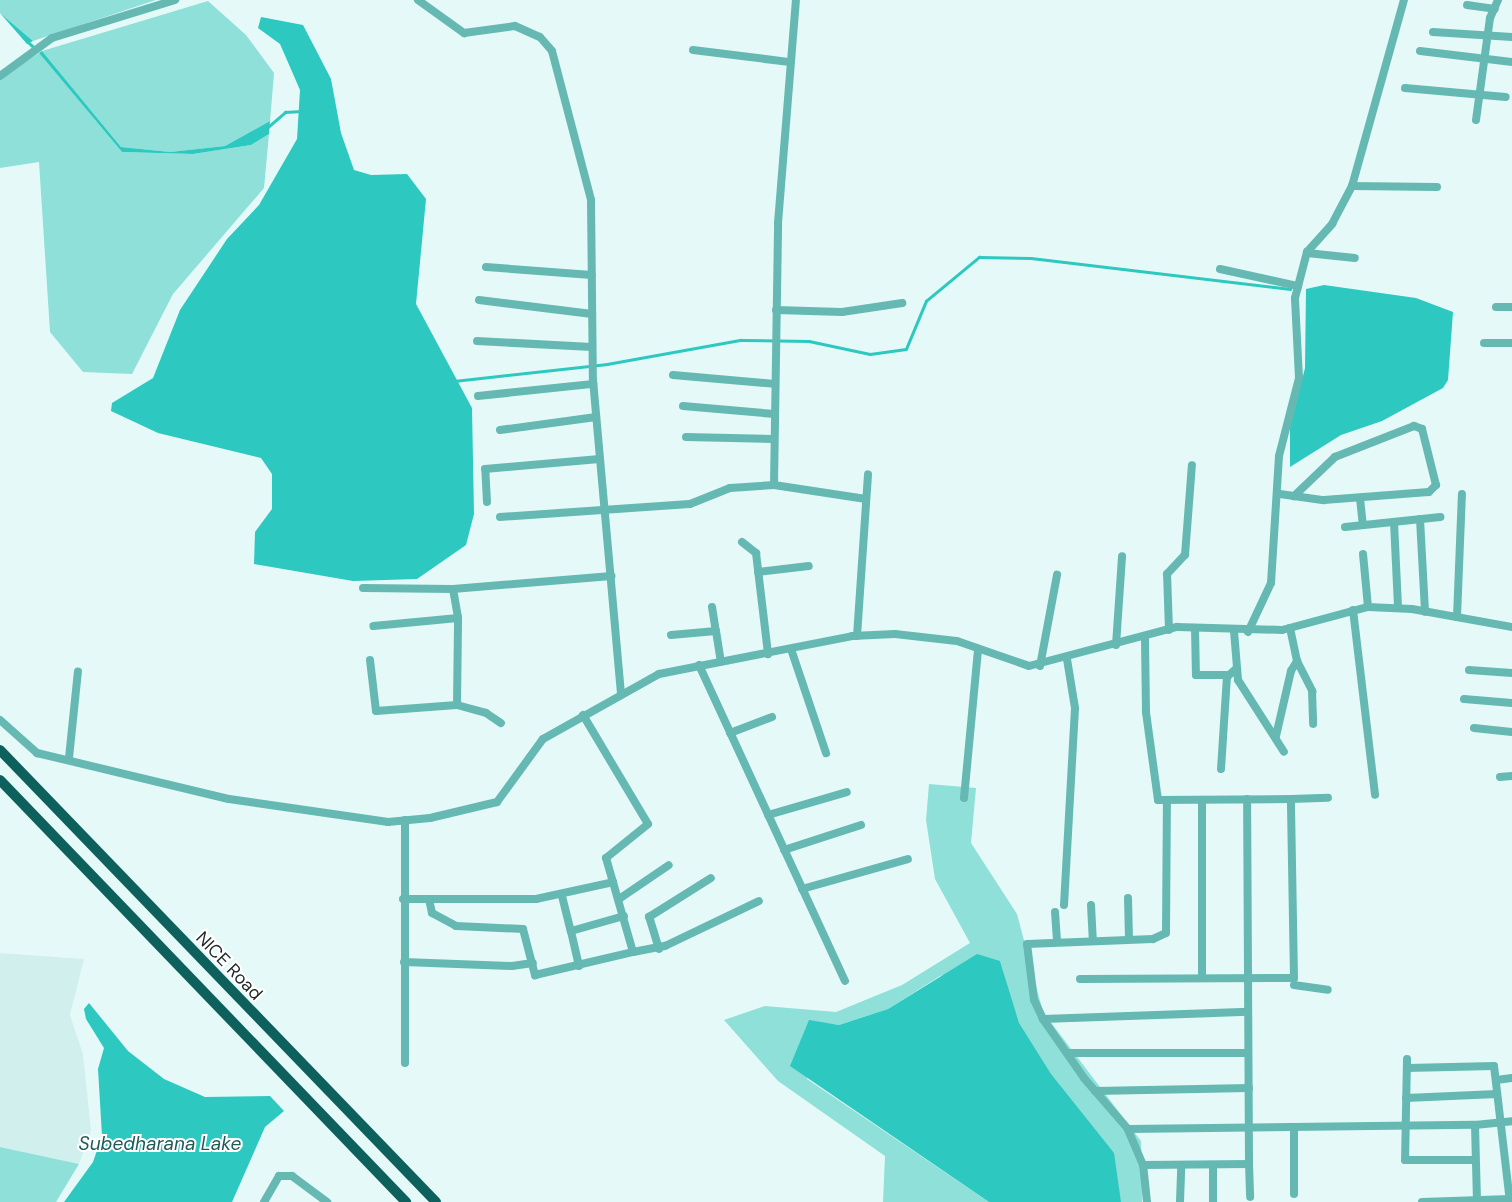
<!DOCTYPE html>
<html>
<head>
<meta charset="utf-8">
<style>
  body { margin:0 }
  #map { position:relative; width:1512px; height:1202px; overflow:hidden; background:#e5faf8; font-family:"DM Sans",sans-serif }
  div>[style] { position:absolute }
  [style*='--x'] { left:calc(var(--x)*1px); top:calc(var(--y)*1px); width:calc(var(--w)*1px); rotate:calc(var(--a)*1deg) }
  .built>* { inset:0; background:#d1f0ed }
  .green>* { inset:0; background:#8ee0d9 }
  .water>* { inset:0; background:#2dc8bf }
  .stream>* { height:2.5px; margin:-1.25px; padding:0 1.25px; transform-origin:1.25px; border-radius:1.25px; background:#2dc8bf }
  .minor>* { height:8px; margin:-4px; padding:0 4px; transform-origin:4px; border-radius:4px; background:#66b9b3 }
  .highway>* { height:10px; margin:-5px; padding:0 5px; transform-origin:5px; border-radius:5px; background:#0d605b }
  span { translate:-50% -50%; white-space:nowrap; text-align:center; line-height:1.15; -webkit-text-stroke:4px #fff; paint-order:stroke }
  .street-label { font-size:18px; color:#212928 }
  .water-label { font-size:19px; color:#1f5b57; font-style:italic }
</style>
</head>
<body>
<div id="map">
  <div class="built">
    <i style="clip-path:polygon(0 953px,84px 959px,70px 1015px,83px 1054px,91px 1130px,79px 1164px,0 1147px)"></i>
  </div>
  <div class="green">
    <i style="clip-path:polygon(0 0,156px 0,33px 41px,0 13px)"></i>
    <i style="clip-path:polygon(208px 1px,246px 35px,274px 73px,270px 121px,225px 146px,170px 152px,121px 147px,42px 51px)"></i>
    <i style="clip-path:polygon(39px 53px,122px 152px,193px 154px,251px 145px,269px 134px,264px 188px,173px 294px,132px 374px,83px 372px,50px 332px,39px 162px,0 168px,0 78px)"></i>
    <i style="clip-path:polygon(929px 784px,976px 788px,971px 843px,1017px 914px,1043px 1012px,1141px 1141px,1142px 1202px,1121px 1202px,1018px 1023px,1000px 961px,940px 976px,888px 1009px,839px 1025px,809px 1021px,807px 1079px,989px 1202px,883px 1202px,885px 1156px,778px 1081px,724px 1020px,765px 1006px,836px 1012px,902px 985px,970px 943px,935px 879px,926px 820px)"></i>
    <i style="clip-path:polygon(0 1147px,79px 1164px,56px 1202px,0 1202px)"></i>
  </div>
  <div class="water">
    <i style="clip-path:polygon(0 13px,33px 41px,27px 44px)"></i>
    <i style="clip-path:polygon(261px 17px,303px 25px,331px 79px,341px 133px,354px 170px,371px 175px,407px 174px,426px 199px,416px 304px,472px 408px,474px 514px,466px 545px,417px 579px,353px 581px,254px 564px,255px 532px,272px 509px,272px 474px,261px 458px,158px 433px,111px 411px,112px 403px,153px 378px,180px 310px,227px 239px,259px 205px,297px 139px,300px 90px,280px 44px,258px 28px)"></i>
    <i style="clip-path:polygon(42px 51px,121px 147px,170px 152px,225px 146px,270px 121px,269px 134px,251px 145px,193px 154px,122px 152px,39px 53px)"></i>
    <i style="clip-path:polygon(1324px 285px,1416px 298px,1453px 312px,1448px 380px,1443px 388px,1382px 421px,1341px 435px,1290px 467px,1290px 427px,1305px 368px,1306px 289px)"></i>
    <i style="clip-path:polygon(977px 954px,1000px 961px,1019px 1023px,1051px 1074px,1114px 1153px,1121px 1202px,989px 1202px,790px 1066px,809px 1020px,839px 1025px,888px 1009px)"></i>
    <i style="clip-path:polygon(89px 1003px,128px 1051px,164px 1079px,205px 1097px,270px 1096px,284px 1111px,265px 1127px,232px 1202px,64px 1202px,93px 1162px,102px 1136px,98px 1069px,104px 1048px,86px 1019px,84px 1009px)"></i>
  </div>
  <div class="stream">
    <i style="--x:27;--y:41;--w:12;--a:42"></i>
    <i style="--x:268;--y:127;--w:23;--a:-41"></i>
    <i style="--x:285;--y:112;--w:17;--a:-3"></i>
    <i style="--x:454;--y:381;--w:154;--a:-6.3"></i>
    <i style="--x:607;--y:364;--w:136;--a:-10.2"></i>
    <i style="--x:741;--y:340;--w:68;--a:0.8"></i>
    <i style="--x:809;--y:341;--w:62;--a:12"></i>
    <i style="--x:870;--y:354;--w:36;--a:-8"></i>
    <i style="--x:906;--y:349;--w:52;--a:-67.4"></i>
    <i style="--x:926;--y:301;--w:69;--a:-39.7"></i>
    <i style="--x:979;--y:257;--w:52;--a:1.1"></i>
    <i style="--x:1031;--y:258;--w:261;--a:6.8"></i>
  </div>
  <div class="minor">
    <i style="--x:418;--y:0;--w:57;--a:35.7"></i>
    <i style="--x:464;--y:33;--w:51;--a:-7.8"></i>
    <i style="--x:515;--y:26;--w:27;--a:24"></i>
    <i style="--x:540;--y:37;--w:18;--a:49"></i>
    <i style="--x:552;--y:51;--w:154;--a:75.3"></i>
    <i style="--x:591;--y:200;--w:180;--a:89.4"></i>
    <i style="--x:593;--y:380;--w:316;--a:84.9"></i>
    <i style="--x:1467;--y:5;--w:28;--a:8"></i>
    <i style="--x:1433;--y:32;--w:79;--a:3.6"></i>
    <i style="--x:693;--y:50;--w:98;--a:7.1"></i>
    <i style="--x:1420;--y:51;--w:93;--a:6.8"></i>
    <i style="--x:0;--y:76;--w:64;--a:-36.2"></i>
    <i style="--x:52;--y:38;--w:129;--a:-17.2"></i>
    <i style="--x:1405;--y:88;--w:101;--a:5.1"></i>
    <i style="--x:1476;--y:120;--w:103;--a:-82.2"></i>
    <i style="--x:1490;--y:18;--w:20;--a:-66"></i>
    <i style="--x:1352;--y:186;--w:85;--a:0.7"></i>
    <i style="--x:1307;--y:253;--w:48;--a:5.9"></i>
    <i style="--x:486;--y:267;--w:106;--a:4.3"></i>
    <i style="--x:1220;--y:269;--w:80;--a:12.3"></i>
    <i style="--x:479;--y:300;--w:114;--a:7.1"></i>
    <i style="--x:1496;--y:307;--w:16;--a:0"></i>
    <i style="--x:776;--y:310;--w:66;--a:1.7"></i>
    <i style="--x:842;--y:312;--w:61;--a:-8.5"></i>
    <i style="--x:477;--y:341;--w:115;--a:3"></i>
    <i style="--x:1484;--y:343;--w:28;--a:0"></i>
    <i style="--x:673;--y:375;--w:102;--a:5"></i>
    <i style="--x:478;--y:396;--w:116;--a:-6"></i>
    <i style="--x:683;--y:406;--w:92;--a:5"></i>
    <i style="--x:500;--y:430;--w:97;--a:-7.7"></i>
    <i style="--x:686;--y:437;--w:88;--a:1.3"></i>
    <i style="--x:774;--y:485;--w:262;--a:-89.1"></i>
    <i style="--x:778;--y:223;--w:224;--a:-85.4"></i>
    <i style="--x:1280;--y:494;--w:14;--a:8"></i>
    <i style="--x:1294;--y:496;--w:30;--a:8"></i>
    <i style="--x:1324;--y:500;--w:105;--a:-4.4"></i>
    <i style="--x:1429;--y:492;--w:10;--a:-45"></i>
    <i style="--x:1436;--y:485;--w:58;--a:-104"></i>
    <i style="--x:1422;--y:429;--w:9;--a:-159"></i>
    <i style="--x:1414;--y:426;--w:85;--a:158.6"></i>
    <i style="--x:1335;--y:457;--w:57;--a:136.4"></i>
    <i style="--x:1360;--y:498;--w:27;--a:84"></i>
    <i style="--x:487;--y:502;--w:33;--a:-93"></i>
    <i style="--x:485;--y:469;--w:115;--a:-5"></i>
    <i style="--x:500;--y:517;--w:190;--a:-3.9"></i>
    <i style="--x:690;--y:504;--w:43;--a:-21.8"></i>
    <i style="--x:730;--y:488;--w:44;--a:-3.9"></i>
    <i style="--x:774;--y:485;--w:93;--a:8.7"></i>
    <i style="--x:1420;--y:519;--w:93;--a:86.9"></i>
    <i style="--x:1394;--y:522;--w:86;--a:87.3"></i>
    <i style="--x:1345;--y:527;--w:96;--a:-6"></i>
    <i style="--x:742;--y:542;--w:18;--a:38"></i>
    <i style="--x:756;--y:553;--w:102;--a:83.2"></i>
    <i style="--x:1363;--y:554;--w:53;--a:84.6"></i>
    <i style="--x:758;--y:572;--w:51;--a:-6.7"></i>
    <i style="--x:363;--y:588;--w:90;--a:0.6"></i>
    <i style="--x:453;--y:589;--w:29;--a:80"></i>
    <i style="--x:458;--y:618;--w:85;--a:174.6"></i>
    <i style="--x:453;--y:589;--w:159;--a:-4.7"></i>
    <i style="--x:712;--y:607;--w:24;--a:81"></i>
    <i style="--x:1353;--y:610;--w:186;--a:83.2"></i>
    <i style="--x:1457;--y:617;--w:123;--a:-87.7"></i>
    <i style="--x:1290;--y:628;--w:34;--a:78"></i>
    <i style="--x:1297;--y:661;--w:34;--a:63"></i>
    <i style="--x:1312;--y:691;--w:33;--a:88"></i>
    <i style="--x:1195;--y:629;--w:46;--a:88.8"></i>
    <i style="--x:1196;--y:675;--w:32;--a:0"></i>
    <i style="--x:1169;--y:630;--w:56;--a:-92"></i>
    <i style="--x:1167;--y:574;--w:26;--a:-47"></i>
    <i style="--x:1185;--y:555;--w:90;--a:-85.6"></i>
    <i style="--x:1234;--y:631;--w:49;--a:85.3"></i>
    <i style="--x:1238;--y:680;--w:85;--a:57.4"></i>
    <i style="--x:1248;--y:632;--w:54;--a:-64.9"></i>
    <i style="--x:1271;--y:583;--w:127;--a:-86.4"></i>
    <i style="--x:1279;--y:456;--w:81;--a:-75.6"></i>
    <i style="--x:1299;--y:378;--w:80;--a:-92.9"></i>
    <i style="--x:1295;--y:298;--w:48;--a:-75.4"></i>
    <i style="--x:1307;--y:252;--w:38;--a:-48"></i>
    <i style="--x:1332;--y:224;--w:43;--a:-62.2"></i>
    <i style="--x:1352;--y:186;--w:193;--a:-74.4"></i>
    <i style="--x:671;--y:635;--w:45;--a:-5.1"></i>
    <i style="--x:716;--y:631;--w:31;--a:81"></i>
    <i style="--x:857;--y:636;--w:162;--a:-86.1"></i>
    <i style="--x:1116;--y:645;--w:89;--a:-86.1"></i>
    <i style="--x:791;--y:649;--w:110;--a:71.4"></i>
    <i style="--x:370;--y:660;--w:51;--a:83.3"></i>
    <i style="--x:376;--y:711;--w:81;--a:-4.2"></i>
    <i style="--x:457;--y:705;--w:30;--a:15"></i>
    <i style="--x:486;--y:713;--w:18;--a:34"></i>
    <i style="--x:699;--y:665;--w:348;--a:65.2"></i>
    <i style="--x:1040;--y:666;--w:93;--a:-79.4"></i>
    <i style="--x:1469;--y:670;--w:43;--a:4"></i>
    <i style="--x:1464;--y:699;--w:48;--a:4.8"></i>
    <i style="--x:457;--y:705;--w:87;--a:-89.3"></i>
    <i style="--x:0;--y:720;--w:50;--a:41.7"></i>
    <i style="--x:37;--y:753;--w:197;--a:13.5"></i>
    <i style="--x:229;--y:799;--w:161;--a:8.2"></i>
    <i style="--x:388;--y:822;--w:42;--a:-5.4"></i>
    <i style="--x:430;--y:818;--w:69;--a:-13.4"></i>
    <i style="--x:497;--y:802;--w:78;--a:-53.9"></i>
    <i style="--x:543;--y:739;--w:133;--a:-29.3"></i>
    <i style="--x:659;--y:674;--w:197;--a:-11.1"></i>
    <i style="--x:852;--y:636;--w:43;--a:-2.7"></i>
    <i style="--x:895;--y:634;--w:62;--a:6.4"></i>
    <i style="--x:957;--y:641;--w:76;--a:19.1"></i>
    <i style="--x:1029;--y:666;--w:153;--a:-14.8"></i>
    <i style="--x:1177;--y:627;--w:105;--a:1.6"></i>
    <i style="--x:1282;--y:630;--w:89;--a:-15"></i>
    <i style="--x:1368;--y:607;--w:44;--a:2.6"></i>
    <i style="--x:1412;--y:609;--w:102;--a:10.2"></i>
    <i style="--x:1474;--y:728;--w:38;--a:6"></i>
    <i style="--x:730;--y:733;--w:45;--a:-20.9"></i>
    <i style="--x:1276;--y:736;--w:67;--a:-77"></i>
    <i style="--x:1291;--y:671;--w:12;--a:-59"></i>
    <i style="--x:69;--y:758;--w:87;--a:-84.1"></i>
    <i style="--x:1221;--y:769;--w:92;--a:-86.3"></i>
    <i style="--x:1227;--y:677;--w:13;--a:-42"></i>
    <i style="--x:1500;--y:777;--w:12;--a:-5"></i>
    <i style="--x:964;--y:798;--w:150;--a:-84.6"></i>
    <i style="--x:1291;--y:799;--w:37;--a:-2"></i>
    <i style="--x:1202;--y:800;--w:177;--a:90"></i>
    <i style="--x:768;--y:815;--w:82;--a:-16.2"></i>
    <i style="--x:784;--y:850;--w:81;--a:-18"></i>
    <i style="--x:802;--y:889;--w:110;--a:-15.8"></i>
    <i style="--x:562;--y:896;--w:36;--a:76"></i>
    <i style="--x:1128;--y:898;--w:41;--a:88.6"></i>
    <i style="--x:403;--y:899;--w:133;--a:0"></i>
    <i style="--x:536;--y:899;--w:79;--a:-12.4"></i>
    <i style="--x:429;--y:899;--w:14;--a:78"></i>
    <i style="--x:432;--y:913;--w:27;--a:28"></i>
    <i style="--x:456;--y:926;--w:67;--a:2.6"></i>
    <i style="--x:523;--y:929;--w:48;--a:75.4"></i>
    <i style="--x:535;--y:975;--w:101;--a:-13.2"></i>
    <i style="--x:633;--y:952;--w:98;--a:-106"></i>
    <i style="--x:606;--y:858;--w:54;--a:-39"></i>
    <i style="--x:648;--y:824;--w:127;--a:-120.8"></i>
    <i style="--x:619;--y:899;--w:60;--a:-34.2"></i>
    <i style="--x:1064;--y:905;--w:197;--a:-86.8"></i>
    <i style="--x:1075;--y:708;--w:50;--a:-99.3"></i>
    <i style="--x:1091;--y:905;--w:35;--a:87"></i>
    <i style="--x:1055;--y:912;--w:28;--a:86"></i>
    <i style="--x:659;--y:949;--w:34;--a:-107"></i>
    <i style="--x:649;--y:917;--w:73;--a:-32.2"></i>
    <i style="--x:633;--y:952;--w:33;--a:-11"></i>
    <i style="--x:665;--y:946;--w:104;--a:-25.6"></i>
    <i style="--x:404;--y:962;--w:108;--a:2.1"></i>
    <i style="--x:512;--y:966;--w:21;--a:-8"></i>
    <i style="--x:579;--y:966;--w:36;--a:-103"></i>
    <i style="--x:571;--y:931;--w:55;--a:-15.8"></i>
    <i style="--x:1080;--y:979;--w:214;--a:-0.3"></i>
    <i style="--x:1294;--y:978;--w:179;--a:-91"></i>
    <i style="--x:1291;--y:799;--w:133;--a:179.6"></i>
    <i style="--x:1158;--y:800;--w:89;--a:-97.8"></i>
    <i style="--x:1146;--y:712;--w:75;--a:-90.8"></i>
    <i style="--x:1294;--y:985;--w:34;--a:8"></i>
    <i style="--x:1043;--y:1019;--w:205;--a:-2"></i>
    <i style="--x:1068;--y:1053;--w:180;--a:0"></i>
    <i style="--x:1407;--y:1059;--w:101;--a:91.1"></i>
    <i style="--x:1405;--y:1160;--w:70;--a:0"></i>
    <i style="--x:405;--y:1063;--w:243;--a:-90"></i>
    <i style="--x:1407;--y:1068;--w:87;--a:-1.3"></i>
    <i style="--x:1494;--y:1066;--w:137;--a:83.3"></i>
    <i style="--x:1496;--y:1080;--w:16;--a:-7"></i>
    <i style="--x:1095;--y:1091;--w:154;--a:-1.1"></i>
    <i style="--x:1406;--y:1098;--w:91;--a:-2.5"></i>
    <i style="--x:1475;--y:1125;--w:37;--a:-6"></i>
    <i style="--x:1128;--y:1129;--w:347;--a:-0.7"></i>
    <i style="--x:1475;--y:1125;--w:77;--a:88.5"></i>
    <i style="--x:1249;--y:1164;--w:33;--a:88"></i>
    <i style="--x:1143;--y:1165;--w:106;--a:-0.5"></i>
    <i style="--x:1249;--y:1164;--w:365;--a:-90.3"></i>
    <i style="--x:1294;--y:1194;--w:66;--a:-90"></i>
    <i style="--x:264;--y:1202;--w:30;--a:-60"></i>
    <i style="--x:279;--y:1176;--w:13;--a:0"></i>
    <i style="--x:292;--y:1176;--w:44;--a:36.6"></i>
    <i style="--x:1147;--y:1202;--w:37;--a:-96"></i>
    <i style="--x:1143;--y:1165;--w:39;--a:-113"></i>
    <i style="--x:1128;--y:1129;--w:67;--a:-130.8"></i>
    <i style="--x:1084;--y:1078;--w:72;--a:-124.8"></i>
    <i style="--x:1043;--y:1019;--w:21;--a:-115"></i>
    <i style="--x:1034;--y:1000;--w:56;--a:-97.1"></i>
    <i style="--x:1027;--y:944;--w:126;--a:-2.3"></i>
    <i style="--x:1153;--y:939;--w:14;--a:-25"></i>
    <i style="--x:1166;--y:933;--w:133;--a:-89.6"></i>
    <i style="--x:1180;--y:1202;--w:37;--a:-88"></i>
    <i style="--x:1213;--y:1202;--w:37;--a:-90"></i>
    <i style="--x:1422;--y:1202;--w:88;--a:-2"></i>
  </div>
  <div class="highway">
    <i style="--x:0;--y:750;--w:628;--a:46.03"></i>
    <i style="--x:0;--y:780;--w:586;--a:46.11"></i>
  </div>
  <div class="street-label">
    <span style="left:229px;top:966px;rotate:46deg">NICE Road</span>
  </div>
  <div class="water-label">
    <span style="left:160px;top:1144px">Subedharana Lake</span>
  </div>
</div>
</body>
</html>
